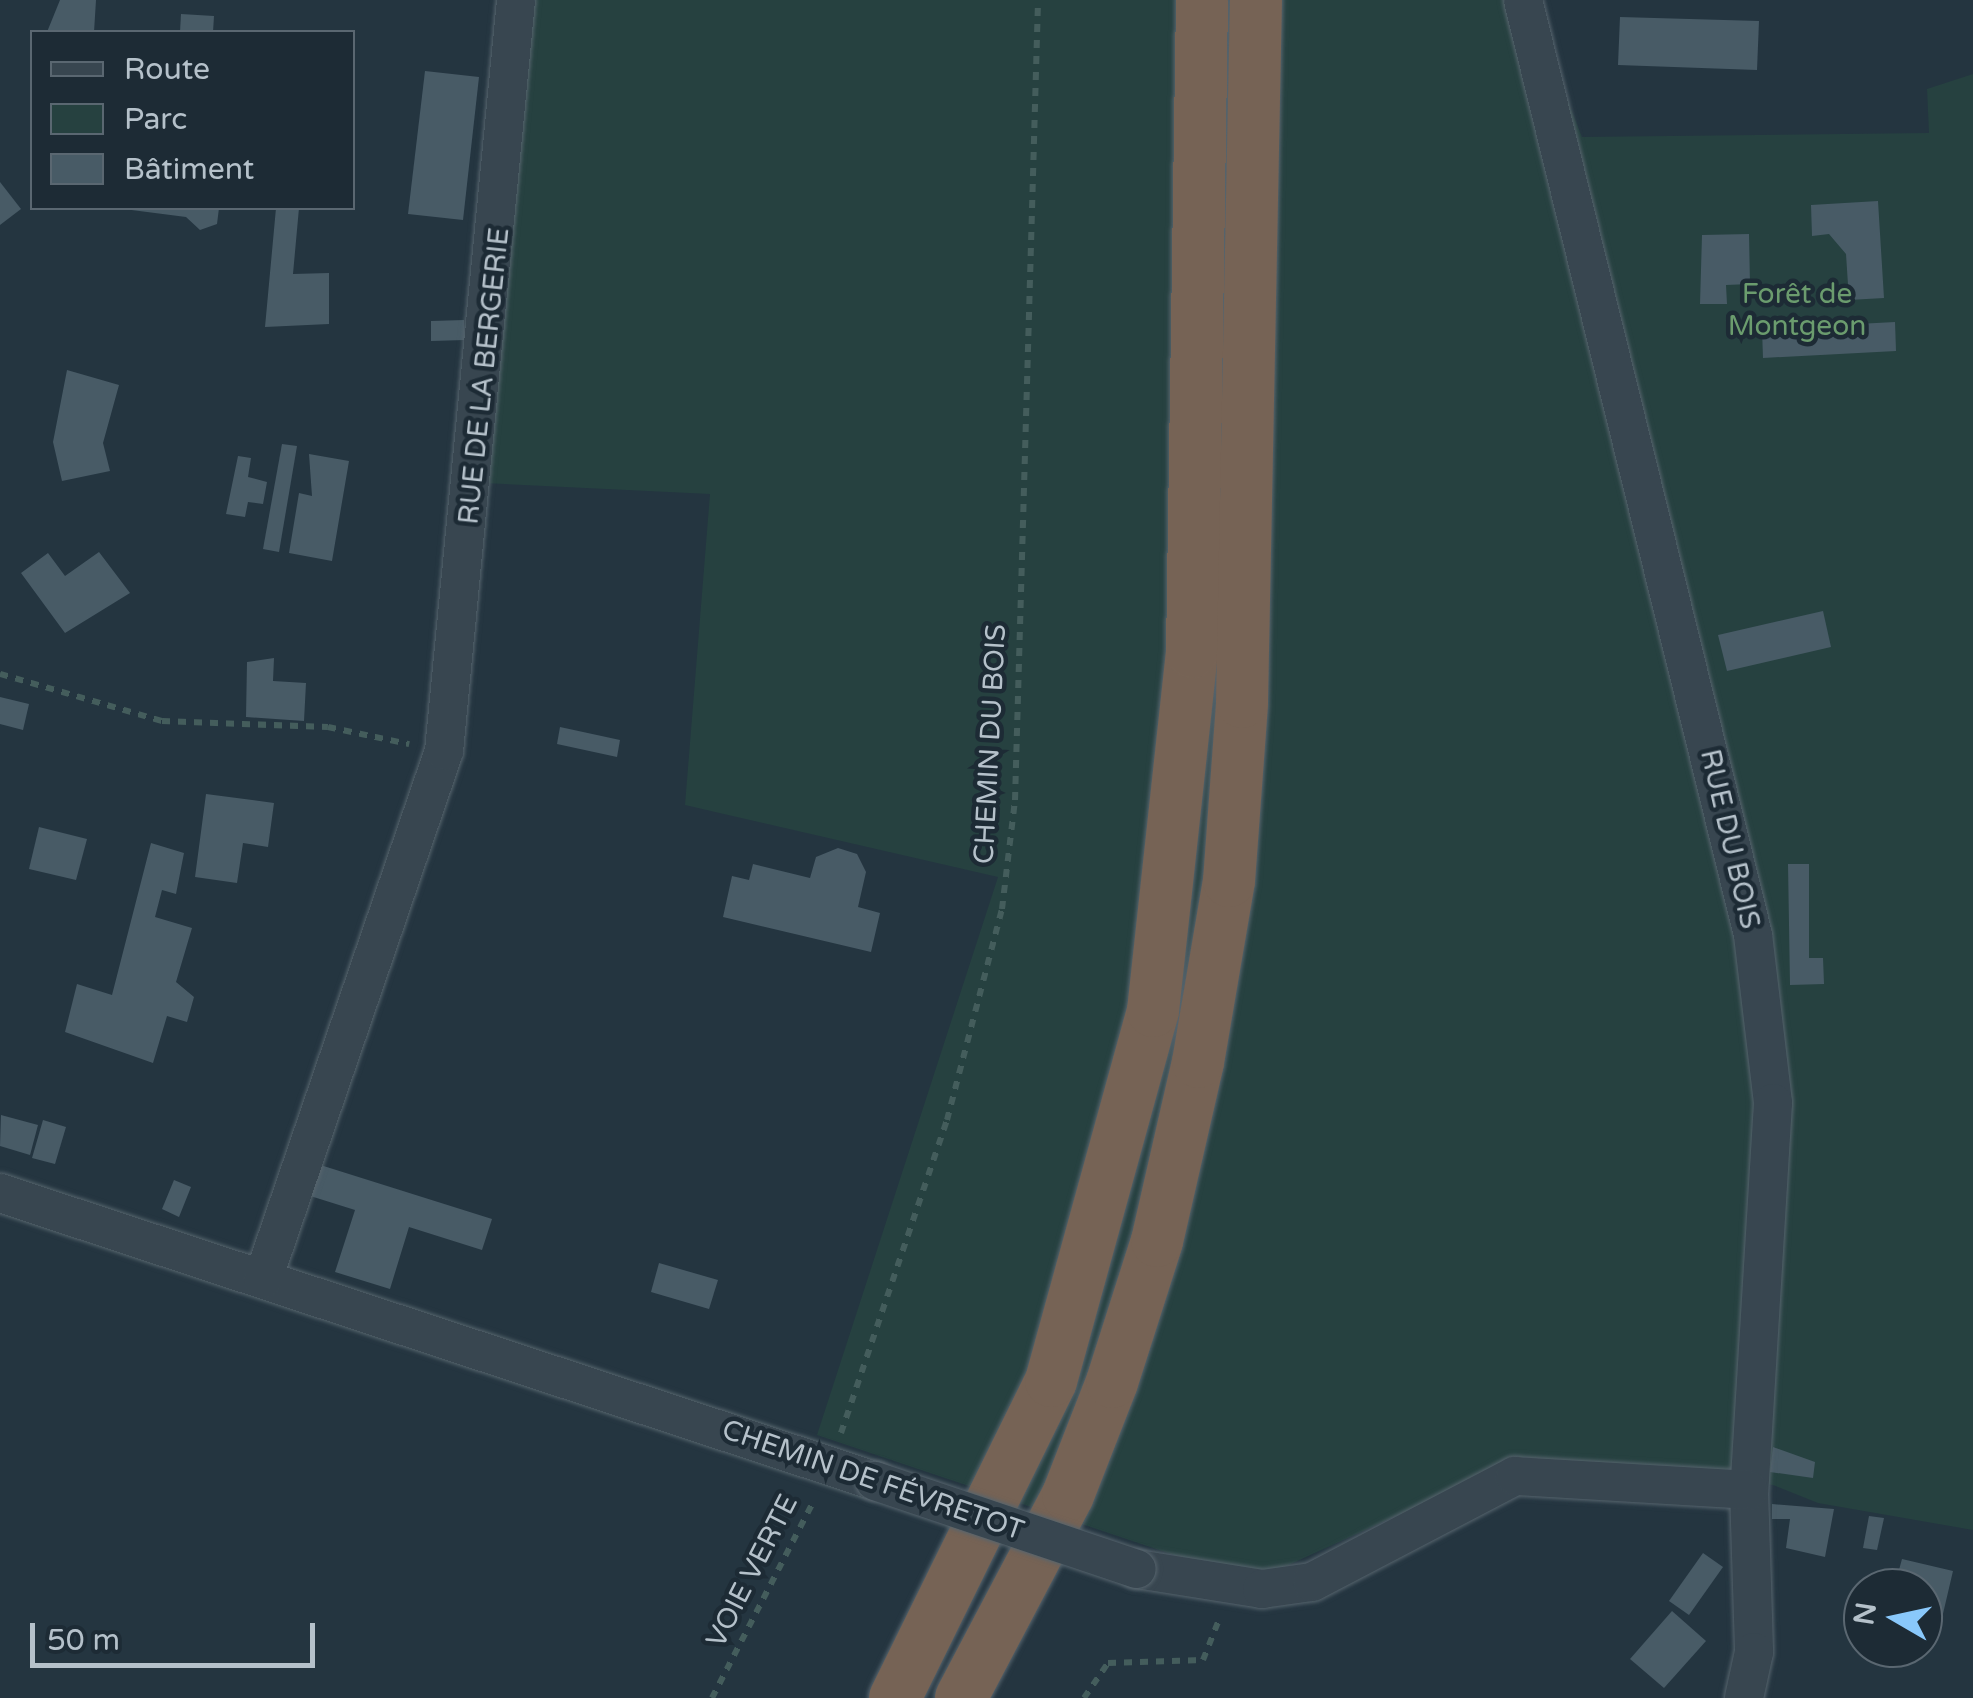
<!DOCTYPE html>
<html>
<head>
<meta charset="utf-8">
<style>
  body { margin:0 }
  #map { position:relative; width:1973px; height:1698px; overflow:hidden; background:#243540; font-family:"Varela Round",sans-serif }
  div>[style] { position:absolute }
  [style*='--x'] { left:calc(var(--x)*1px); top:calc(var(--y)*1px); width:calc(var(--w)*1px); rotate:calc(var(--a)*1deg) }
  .green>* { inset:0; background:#264140 }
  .building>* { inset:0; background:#485b66 }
  .path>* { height:6px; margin-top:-3px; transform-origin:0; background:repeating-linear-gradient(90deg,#445d5c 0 8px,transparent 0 16px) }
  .roads { filter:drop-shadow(0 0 2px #56646d) drop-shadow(0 0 2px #56646d) }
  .minor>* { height:38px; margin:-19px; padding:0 19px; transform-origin:19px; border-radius:19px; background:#384650 }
  .highway>* { height:52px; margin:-26px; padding:0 26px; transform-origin:26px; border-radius:26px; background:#766355 }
  .bridges { filter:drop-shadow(0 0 2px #56646d) drop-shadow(0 0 2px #56646d) }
  .minor-bridge>* { height:38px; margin:-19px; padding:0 19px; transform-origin:19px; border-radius:19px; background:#384650 }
  span { translate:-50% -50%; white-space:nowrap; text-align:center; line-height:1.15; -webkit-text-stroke:9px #1d2b35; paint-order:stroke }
  .park-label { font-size:28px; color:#6b9c6e }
  .street-label { font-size:28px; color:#b5c1ca }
  .legend { position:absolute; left:30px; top:30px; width:325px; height:180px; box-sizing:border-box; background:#1d2b35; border:2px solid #5a6771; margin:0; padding:12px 18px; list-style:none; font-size:30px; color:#b5c1ca }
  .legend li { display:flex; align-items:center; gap:20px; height:50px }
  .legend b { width:50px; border:2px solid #5a6771 }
  .north { position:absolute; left:1843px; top:1568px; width:100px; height:100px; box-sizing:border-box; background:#1d2b35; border:2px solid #5a6771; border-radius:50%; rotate:279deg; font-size:28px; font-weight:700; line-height:40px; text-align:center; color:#b5c1ca }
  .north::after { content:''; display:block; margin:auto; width:35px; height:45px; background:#89c8fb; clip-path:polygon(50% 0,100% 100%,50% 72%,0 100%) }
  .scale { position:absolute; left:30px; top:1623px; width:285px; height:45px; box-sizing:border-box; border:5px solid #b5c1ca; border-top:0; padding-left:12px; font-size:30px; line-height:35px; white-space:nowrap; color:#b5c1ca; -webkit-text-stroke:8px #1d2b35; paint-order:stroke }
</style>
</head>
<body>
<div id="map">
  <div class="green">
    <i style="clip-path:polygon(521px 0,1528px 0,1582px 137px,1929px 133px,1927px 89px,1973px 74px,1973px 1530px,1818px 1503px,1773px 1485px,1525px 1457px,1271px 1573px,1186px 1559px,817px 1435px,998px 877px,685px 805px,710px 494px,483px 483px)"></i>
  </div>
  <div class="building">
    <i style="clip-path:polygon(60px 0,96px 0,94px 32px,47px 32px)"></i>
    <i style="clip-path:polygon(181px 14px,214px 16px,213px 32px,180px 32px)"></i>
    <i style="clip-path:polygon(1620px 17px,1759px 21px,1757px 70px,1618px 65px)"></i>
    <i style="clip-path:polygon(425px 71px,479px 77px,463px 220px,408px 214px)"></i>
    <i style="clip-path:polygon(0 182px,21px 209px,0 225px)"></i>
    <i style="clip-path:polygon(1878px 201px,1884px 298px,1849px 300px,1846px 254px,1829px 234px,1812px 236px,1811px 205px)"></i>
    <i style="clip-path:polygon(116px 208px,219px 208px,217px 224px,200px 230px,186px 217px)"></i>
    <i style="clip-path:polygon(276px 208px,299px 208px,293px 274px,329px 273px,329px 324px,265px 327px)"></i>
    <i style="clip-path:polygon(1749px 234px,1750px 284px,1726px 285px,1727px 304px,1700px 304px,1702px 235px)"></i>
    <i style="clip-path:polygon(464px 320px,465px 340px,431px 341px,431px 321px)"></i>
    <i style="clip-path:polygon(1895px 322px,1896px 351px,1763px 358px,1762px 329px)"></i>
    <i style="clip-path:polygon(67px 370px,119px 385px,103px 443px,110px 471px,62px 481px,53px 442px)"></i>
    <i style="clip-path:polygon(282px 444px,297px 446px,279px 552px,263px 549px)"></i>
    <i style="clip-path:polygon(309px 454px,349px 461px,332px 561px,289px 553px,299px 493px,312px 496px)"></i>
    <i style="clip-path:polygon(238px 456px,251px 458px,248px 477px,267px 482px,263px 504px,248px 502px,245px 517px,226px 514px)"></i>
    <i style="clip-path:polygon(99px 552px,130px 593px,65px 633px,21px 573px,48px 553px,65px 576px)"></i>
    <i style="clip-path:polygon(1823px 611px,1831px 647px,1727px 671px,1718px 635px)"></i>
    <i style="clip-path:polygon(274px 658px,273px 681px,306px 683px,304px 721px,246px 717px,247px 662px)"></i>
    <i style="clip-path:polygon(0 697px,29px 704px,23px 730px,0 724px)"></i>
    <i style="clip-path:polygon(560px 727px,620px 740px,617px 757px,557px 744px)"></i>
    <i style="clip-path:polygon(206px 794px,274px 803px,268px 847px,243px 843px,237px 883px,195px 877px)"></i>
    <i style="clip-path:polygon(39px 827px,87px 839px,76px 880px,29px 869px)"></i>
    <i style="clip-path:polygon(151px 843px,184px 853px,176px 894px,162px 890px,155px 917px,192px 928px,176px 982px,194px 997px,187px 1022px,167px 1016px,153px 1063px,65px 1032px,77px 984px,112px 995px)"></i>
    <i style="clip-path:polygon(838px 848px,857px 854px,866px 872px,858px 907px,880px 913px,871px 952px,723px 917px,732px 876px,749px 880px,753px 864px,810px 878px,816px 857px)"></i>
    <i style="clip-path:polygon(1788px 864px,1809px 864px,1809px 958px,1823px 958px,1824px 984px,1790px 985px)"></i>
    <i style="clip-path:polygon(1px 1115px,38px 1125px,30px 1155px,0 1146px)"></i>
    <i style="clip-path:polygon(43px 1120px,66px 1127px,55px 1164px,32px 1158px)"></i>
    <i style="clip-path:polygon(314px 1163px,492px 1219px,482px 1250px,409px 1227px,390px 1289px,335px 1272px,355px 1210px,304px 1194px)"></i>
    <i style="clip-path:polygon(174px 1180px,191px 1187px,179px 1217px,162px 1209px)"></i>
    <i style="clip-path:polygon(659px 1263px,718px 1280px,709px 1309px,651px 1292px)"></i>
    <i style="clip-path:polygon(1773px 1447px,1815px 1462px,1813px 1478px,1770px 1472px)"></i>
    <i style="clip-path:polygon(1772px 1504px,1834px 1509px,1825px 1557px,1786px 1548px,1790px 1519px,1772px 1519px)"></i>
    <i style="clip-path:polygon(1869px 1516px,1884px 1518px,1877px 1550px,1863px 1548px)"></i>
    <i style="clip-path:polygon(1703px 1553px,1723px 1567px,1689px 1615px,1669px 1601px)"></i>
    <i style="clip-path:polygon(1902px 1559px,1953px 1571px,1942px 1618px,1923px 1614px,1923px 1588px,1894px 1588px)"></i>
    <i style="clip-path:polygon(1672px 1611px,1706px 1641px,1664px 1688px,1630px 1659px)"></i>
  </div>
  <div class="path">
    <i style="--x:0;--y:674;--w:169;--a:16.2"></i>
    <i style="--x:162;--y:721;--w:166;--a:2.1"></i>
    <i style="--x:328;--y:727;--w:83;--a:11.9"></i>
    <i style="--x:841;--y:1433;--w:330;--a:-71.3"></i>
    <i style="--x:947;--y:1120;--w:218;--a:-75.4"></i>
    <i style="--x:1002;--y:909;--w:110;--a:-83.2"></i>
    <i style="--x:1015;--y:800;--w:800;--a:-88.35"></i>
    <i style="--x:712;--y:1698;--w:223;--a:-62.7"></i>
    <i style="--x:1084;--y:1698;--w:42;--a:-55.6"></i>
    <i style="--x:1108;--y:1663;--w:95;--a:-1.8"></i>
    <i style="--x:1203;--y:1660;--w:46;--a:-68.4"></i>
  </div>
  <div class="roads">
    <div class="minor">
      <i style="--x:1523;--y:0;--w:963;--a:76.18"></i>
      <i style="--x:1753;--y:935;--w:169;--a:83.2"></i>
      <i style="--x:1773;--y:1103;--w:388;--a:93.5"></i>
      <i style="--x:1749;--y:1490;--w:162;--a:88.2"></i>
      <i style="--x:1754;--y:1652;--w:47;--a:102.3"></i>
      <i style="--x:0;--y:1193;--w:921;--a:18.22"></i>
      <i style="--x:263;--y:1279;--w:558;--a:-71.08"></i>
      <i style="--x:444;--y:751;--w:754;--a:-84.52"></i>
      <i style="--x:1137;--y:1569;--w:127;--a:9.1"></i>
      <i style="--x:1262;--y:1589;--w:50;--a:-8"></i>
      <i style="--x:1312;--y:1582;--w:229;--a:-27.6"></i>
      <i style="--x:1515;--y:1476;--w:234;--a:3.4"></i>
    </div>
    <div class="highway">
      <i style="--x:895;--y:1698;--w:353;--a:-63.8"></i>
      <i style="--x:1051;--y:1381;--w:384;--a:-74.6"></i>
      <i style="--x:1153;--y:1011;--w:361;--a:-83.8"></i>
      <i style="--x:1192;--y:652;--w:652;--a:-89.12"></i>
      <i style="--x:961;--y:1698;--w:229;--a:-62.2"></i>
      <i style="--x:1068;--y:1495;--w:121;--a:-68.7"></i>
      <i style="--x:1112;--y:1382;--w:148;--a:-72.3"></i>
      <i style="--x:1157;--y:1241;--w:184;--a:-77.1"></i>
      <i style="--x:1198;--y:1062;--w:184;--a:-80.3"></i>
      <i style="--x:1229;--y:881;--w:179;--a:-85.8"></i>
      <i style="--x:1242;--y:702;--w:702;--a:-88.86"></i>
    </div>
  </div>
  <div class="bridges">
    <div class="minor-bridge">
      <i style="--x:875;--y:1481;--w:276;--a:18.6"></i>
    </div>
  </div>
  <div class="park-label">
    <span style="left:1797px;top:310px">Forêt de<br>Montgeon</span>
  </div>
  <div class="street-label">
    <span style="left:484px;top:376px;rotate:-84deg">RUE DE LA BERGERIE</span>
    <span style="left:990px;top:744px;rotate:-87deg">CHEMIN DU BOIS</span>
    <span style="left:1730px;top:839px;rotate:77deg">RUE DU BOIS</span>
    <span style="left:873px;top:1480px;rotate:19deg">CHEMIN DE FÉVRETOT</span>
    <span style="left:752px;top:1571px;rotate:-63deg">VOIE VERTE</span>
  </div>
  <ul class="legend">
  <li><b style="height:12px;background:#384650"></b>Route</li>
  <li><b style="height:28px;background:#264140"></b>Parc</li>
  <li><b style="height:28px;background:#485b66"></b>Bâtiment</li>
  </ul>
  <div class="north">N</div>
  <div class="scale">50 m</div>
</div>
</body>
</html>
